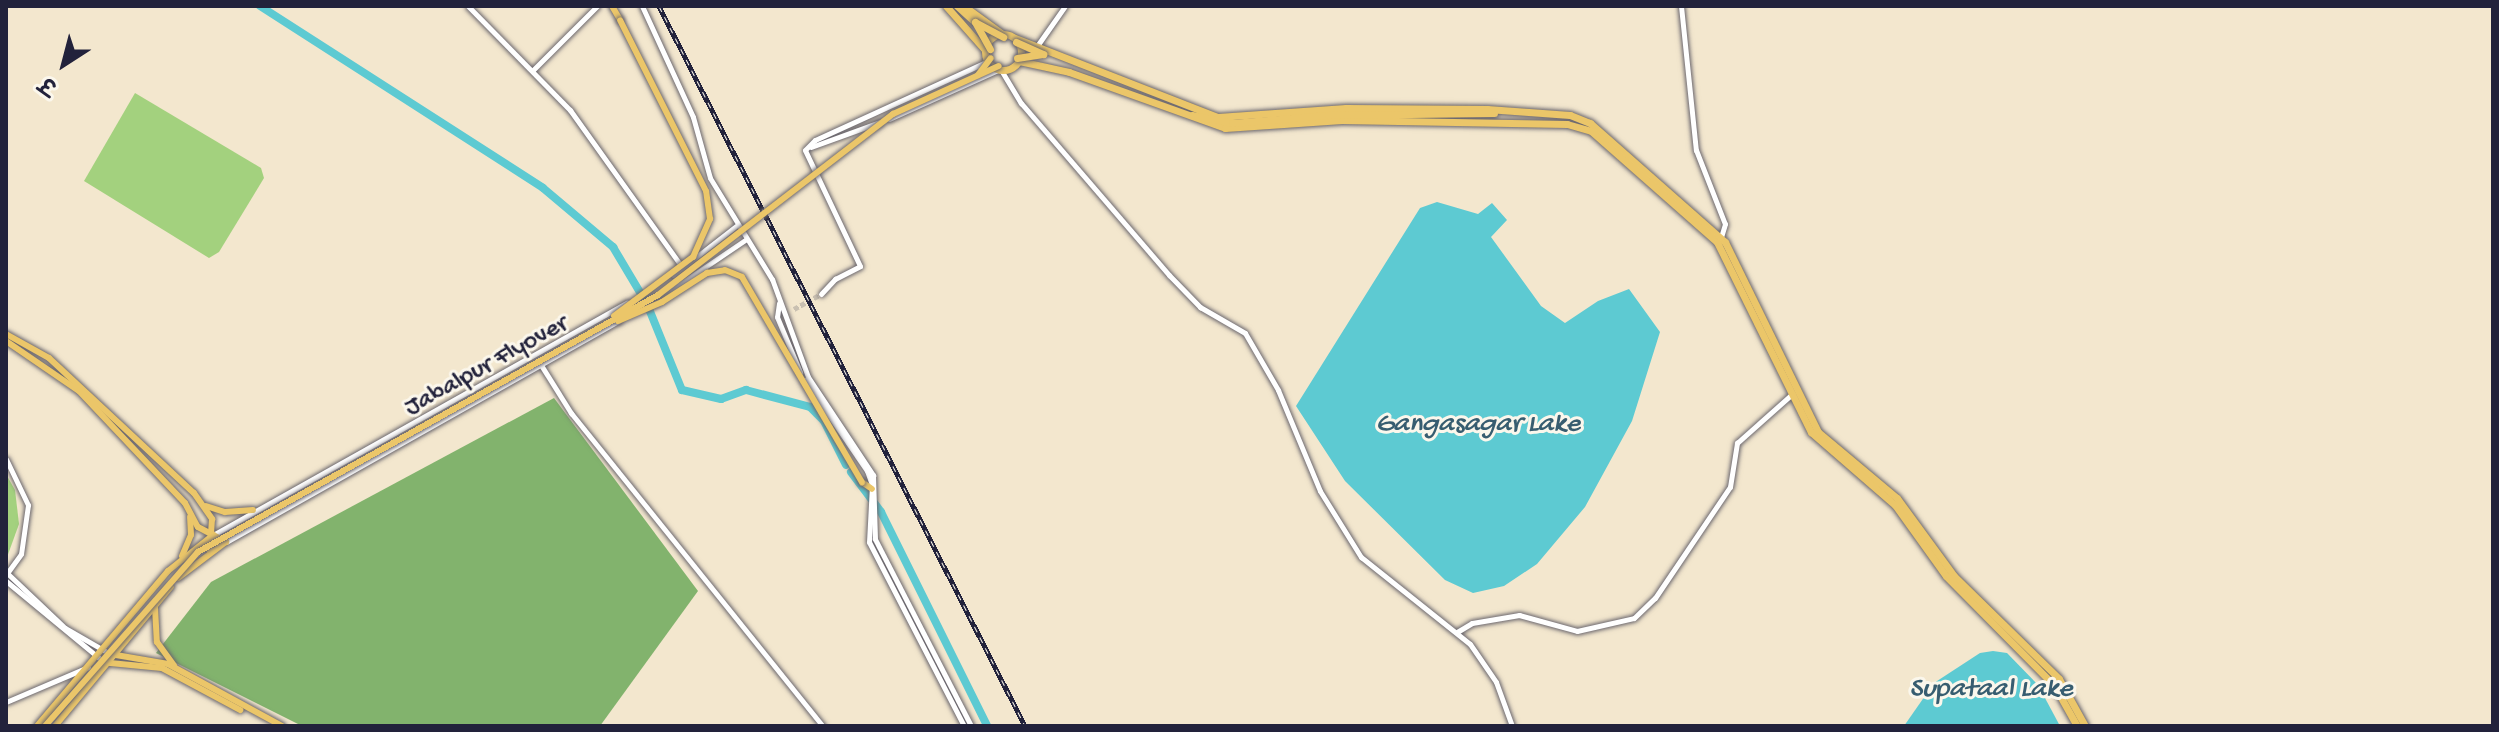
<!DOCTYPE html>
<html>
<head>
<meta charset="utf-8">
<style>
  body { margin:0 }
  #map { position:relative; width:2499px; height:732px; overflow:hidden; background:#f3e7ce; font-family:"Gochi Hand","Playpen Sans Deva",sans-serif }
  div>[style] { position:absolute }
  [style*='--x'] { left:calc(var(--x)*1px); top:calc(var(--y)*1px); width:calc(var(--w)*1px); rotate:calc(var(--a)*1deg) }
  .green>* { inset:0; background:#a3d17e }
  .forest>* { inset:0; background:#82b36d }
  .water>* { inset:0; background:#5dcad2 }
  .river>* { height:8px; margin:-4px; padding:0 4px; transform-origin:4px; border-radius:4px; background:#5dcad2 }
  .tertiary-tunnel>* { height:5px; margin-top:-2.5px; transform-origin:0; background:repeating-linear-gradient(90deg,#c9c0b1 0 5px,transparent 0 7.5px) }
  .roads { filter:drop-shadow(0 0 2px #6b676e) drop-shadow(0 0 2px #6b676e) }
  .tertiary>* { height:5px; margin:-2.5px; padding:0 2.5px; transform-origin:2.5px; border-radius:2.5px; background:#fff }
  .primary>* { height:6px; margin:-3px; padding:0 3px; transform-origin:3px; border-radius:3px; background:#ebc669 }
  .trunk>* { height:7px; margin:-3.5px; padding:0 3.5px; transform-origin:3.5px; border-radius:3.5px; background:#ebc669 }
  .trunk>.ring { margin:-3.5px; padding:0; box-sizing:content-box; background:none; border:7px solid #ebc669; border-radius:50% }
  .rail>* { height:5px; margin-top:-2.5px; transform-origin:0; background:repeating-linear-gradient(90deg,#fbf7ec 0 6px,#22223b 0 12px); box-sizing:border-box; border-block:2px solid #22223b }
  .bridges { filter:drop-shadow(0 0 2px #6b676e) drop-shadow(0 0 2px #6b676e) }
  .primary-bridge>* { height:6px; margin:-3px; padding:0 3px; transform-origin:3px; border-radius:3px; background:#ebc669 }
  .trunk-bridge>* { height:7px; margin:-3.5px; padding:0 3.5px; transform-origin:3.5px; border-radius:3.5px; background:#ebc669 }
  span { translate:-50% -50%; white-space:nowrap; text-align:center; line-height:1.15; -webkit-text-stroke:6px #fbf7ec; paint-order:stroke }
  .street-label { font-size:26px; color:#22223b }
  .water-label { font-size:28px; color:#375d70; font-style:italic }
  .frame { position:absolute; inset:0; border:8px solid #22223b; pointer-events:none }
  .north { position:absolute; left:24px; top:24px; width:80px; height:80px; -webkit-text-stroke:6px #fbf7ec; paint-order:stroke; rotate:216deg; font-size:22px; font-weight:700; line-height:32px; text-align:center; color:#22223b }
  .north::after { content:''; display:block; margin:auto; width:28px; height:36px; background:#22223b; clip-path:polygon(50% 0,100% 100%,50% 72%,0 100%) }
</style>
</head>
<body>
<div id="map">
  <div class="green">
    <i style="clip-path:polygon(135px 93px,261px 168px,264px 178px,219px 252px,209px 258px,84px 181px)"></i>
    <i style="clip-path:polygon(6px 474px,15px 490px,19px 524px,6px 560px)"></i>
  </div>
  <div class="forest">
    <i style="clip-path:polygon(554px 398px,698px 591px,600px 726px,302px 726px,156px 653px,211px 582px)"></i>
  </div>
  <div class="water">
    <i style="clip-path:polygon(1437px 202px,1478px 214px,1492px 203px,1507px 220px,1491px 237px,1541px 306px,1565px 323px,1598px 301px,1629px 289px,1660px 332px,1632px 421px,1585px 507px,1537px 564px,1504px 586px,1473px 593px,1445px 580px,1345px 481px,1296px 406px,1420px 208px)"></i>
    <i style="clip-path:polygon(1993px 651px,2007px 653px,2038px 685px,2060px 726px,1904px 726px,1934px 683px,1980px 653px)"></i>
  </div>
  <div class="river">
    <i style="--x:260;--y:6;--w:336;--a:32.7"></i>
    <i style="--x:543;--y:188;--w:92;--a:40.1"></i>
    <i style="--x:613;--y:247;--w:66;--a:59.2"></i>
    <i style="--x:647;--y:304;--w:93;--a:67.9"></i>
    <i style="--x:682;--y:390;--w:40;--a:13"></i>
    <i style="--x:721;--y:399;--w:27;--a:-20"></i>
    <i style="--x:746;--y:390;--w:66;--a:14.9"></i>
    <i style="--x:810;--y:407;--w:20;--a:45"></i>
    <i style="--x:824;--y:421;--w:49;--a:63.4"></i>
    <i style="--x:851;--y:472;--w:50;--a:53.1"></i>
    <i style="--x:881;--y:512;--w:239;--a:63.6"></i>
  </div>
  <div class="tertiary-tunnel">
    <i style="--x:794;--y:309;--w:31;--a:-29"></i>
  </div>
  <div class="roads">
    <div class="tertiary">
      <i style="--x:468;--y:6;--w:146;--a:45.6"></i>
      <i style="--x:570;--y:110;--w:193;--a:54.5"></i>
      <i style="--x:642;--y:6;--w:122;--a:65.3"></i>
      <i style="--x:693;--y:117;--w:63;--a:74.4"></i>
      <i style="--x:710;--y:178;--w:119;--a:58.5"></i>
      <i style="--x:772;--y:279;--w:104;--a:69.8"></i>
      <i style="--x:808;--y:377;--w:118;--a:56.4"></i>
      <i style="--x:873;--y:475;--w:64;--a:88.2"></i>
      <i style="--x:875;--y:539;--w:210;--a:62.8"></i>
      <i style="--x:1681;--y:6;--w:145;--a:84.1"></i>
      <i style="--x:1696;--y:150;--w:79;--a:68.6"></i>
      <i style="--x:1725;--y:224;--w:17;--a:107"></i>
      <i style="--x:1037;--y:46;--w:49;--a:-55"></i>
      <i style="--x:533;--y:70;--w:91;--a:-45"></i>
      <i style="--x:1001;--y:70;--w:39;--a:59"></i>
      <i style="--x:1021;--y:103;--w:227;--a:49.3"></i>
      <i style="--x:1169;--y:275;--w:45;--a:45.9"></i>
      <i style="--x:1200;--y:307;--w:52;--a:30"></i>
      <i style="--x:1245;--y:333;--w:66;--a:59.9"></i>
      <i style="--x:1278;--y:390;--w:109;--a:67.4"></i>
      <i style="--x:1320;--y:491;--w:78;--a:58.2"></i>
      <i style="--x:1361;--y:557;--w:139;--a:38.6"></i>
      <i style="--x:1470;--y:644;--w:46;--a:55.6"></i>
      <i style="--x:1496;--y:682;--w:47;--a:70"></i>
      <i style="--x:889;--y:119;--w:120;--a:-24.2"></i>
      <i style="--x:811;--y:147;--w:73;--a:-19.9"></i>
      <i style="--x:673;--y:275;--w:80;--a:-37.9"></i>
      <i style="--x:821;--y:294;--w:21;--a:-47"></i>
      <i style="--x:835;--y:279;--w:28;--a:-27"></i>
      <i style="--x:860;--y:266;--w:128;--a:-115.4"></i>
      <i style="--x:805;--y:150;--w:14;--a:-45"></i>
      <i style="--x:815;--y:140;--w:186;--a:-24.5"></i>
      <i style="--x:779;--y:303;--w:14;--a:98"></i>
      <i style="--x:777;--y:317;--w:60;--a:67.3"></i>
      <i style="--x:646;--y:307;--w:120;--a:-34.1"></i>
      <i style="--x:541;--y:365;--w:57;--a:58"></i>
      <i style="--x:571;--y:413;--w:402;--a:51.2"></i>
      <i style="--x:805;--y:380;--w:110;--a:55.7"></i>
      <i style="--x:867;--y:471;--w:15;--a:70"></i>
      <i style="--x:872;--y:485;--w:57;--a:93"></i>
      <i style="--x:869;--y:542;--w:207;--a:62.7"></i>
      <i style="--x:6;--y:459;--w:51;--a:64.4"></i>
      <i style="--x:28;--y:505;--w:49;--a:98.1"></i>
      <i style="--x:21;--y:554;--w:26;--a:126"></i>
      <i style="--x:213;--y:535;--w:475;--a:-29.3"></i>
      <i style="--x:226;--y:542;--w:451;--a:-29.4"></i>
      <i style="--x:7;--y:573;--w:80;--a:43.5"></i>
      <i style="--x:65;--y:628;--w:46;--a:29.9"></i>
      <i style="--x:6;--y:581;--w:121;--a:39.6"></i>
      <i style="--x:1457;--y:632;--w:17;--a:-31"></i>
      <i style="--x:1472;--y:623;--w:48;--a:-9.7"></i>
      <i style="--x:1519;--y:615;--w:60;--a:15.4"></i>
      <i style="--x:1577;--y:631;--w:58;--a:-12.8"></i>
      <i style="--x:1634;--y:618;--w:29;--a:-44"></i>
      <i style="--x:1655;--y:598;--w:134;--a:-56"></i>
      <i style="--x:1730;--y:487;--w:45;--a:-81"></i>
      <i style="--x:1737;--y:443;--w:74;--a:-41.7"></i>
      <i style="--x:6;--y:702;--w:89;--a:-23.1"></i>
    </div>
    <div class="primary">
      <i style="--x:612;--y:6;--w:16;--a:60"></i>
      <i style="--x:6;--y:334;--w:49;--a:29.2"></i>
      <i style="--x:49;--y:358;--w:198;--a:43"></i>
      <i style="--x:194;--y:493;--w:32;--a:55"></i>
      <i style="--x:212;--y:519;--w:32;--a:94"></i>
      <i style="--x:6;--y:341;--w:88;--a:34.4"></i>
      <i style="--x:79;--y:391;--w:154;--a:46.6"></i>
      <i style="--x:185;--y:503;--w:27;--a:62"></i>
      <i style="--x:198;--y:527;--w:32;--a:28"></i>
      <i style="--x:862;--y:482;--w:12;--a:35"></i>
      <i style="--x:206;--y:506;--w:20;--a:18"></i>
      <i style="--x:225;--y:512;--w:28;--a:-4"></i>
      <i style="--x:182;--y:556;--w:23;--a:-67"></i>
      <i style="--x:191;--y:535;--w:18;--a:-93"></i>
      <i style="--x:178;--y:578;--w:60;--a:-36.9"></i>
      <i style="--x:155;--y:607;--w:35;--a:87"></i>
      <i style="--x:157;--y:642;--w:29;--a:54"></i>
      <i style="--x:116;--y:655;--w:53;--a:9.8"></i>
      <i style="--x:168;--y:664;--w:130;--a:28.5"></i>
      <i style="--x:110;--y:663;--w:52;--a:5.5"></i>
      <i style="--x:162;--y:668;--w:89;--a:28.3"></i>
      <i style="--x:37;--y:726;--w:203;--a:-49.8"></i>
      <i style="--x:168;--y:571;--w:58;--a:-38.7"></i>
      <i style="--x:55;--y:726;--w:181;--a:-50.2"></i>
    </div>
    <div class="trunk">
      <i style="--x:946;--y:6;--w:59;--a:48.4"></i>
      <i style="--x:957;--y:6;--w:24;--a:42"></i>
      <i style="--x:964;--y:6;--w:46;--a:36.1"></i>
      <i class="ring" style="left:985px;top:34px;width:29px;height:29px"></i>
      <i style="--x:1015;--y:38;--w:218;--a:21.3"></i>
      <i style="--x:1218;--y:117;--w:128;--a:-4"></i>
      <i style="--x:1346;--y:108;--w:141;--a:0.4"></i>
      <i style="--x:1487;--y:109;--w:83;--a:4.1"></i>
      <i style="--x:1570;--y:115;--w:22;--a:22"></i>
      <i style="--x:1590;--y:123;--w:180;--a:41.4"></i>
      <i style="--x:1725;--y:242;--w:212;--a:63.9"></i>
      <i style="--x:1818;--y:432;--w:103;--a:39.9"></i>
      <i style="--x:1897;--y:498;--w:97;--a:53.8"></i>
      <i style="--x:1954;--y:576;--w:147;--a:44.4"></i>
      <i style="--x:2059;--y:679;--w:54;--a:61"></i>
      <i style="--x:1019;--y:61;--w:51;--a:12.4"></i>
      <i style="--x:1069;--y:72;--w:166;--a:19.7"></i>
      <i style="--x:1225;--y:128;--w:117;--a:-3.9"></i>
      <i style="--x:1342;--y:120;--w:225;--a:1"></i>
      <i style="--x:1567;--y:124;--w:25;--a:16"></i>
      <i style="--x:1591;--y:131;--w:168;--a:41.4"></i>
      <i style="--x:1717;--y:242;--w:212;--a:63.7"></i>
      <i style="--x:1811;--y:432;--w:111;--a:41"></i>
      <i style="--x:1895;--y:505;--w:87;--a:54.3"></i>
      <i style="--x:1946;--y:576;--w:153;--a:45.3"></i>
      <i style="--x:2054;--y:685;--w:47;--a:60.7"></i>
      <i style="--x:1192;--y:115;--w:41;--a:11.3"></i>
      <i style="--x:1232;--y:123;--w:96;--a:-4.8"></i>
      <i style="--x:1328;--y:115;--w:166;--a:-0.7"></i>
    </div>
  </div>
  <div class="rail">
    <i style="--x:659;--y:6;--w:808;--a:63.05"></i>
  </div>
  <div class="bridges">
    <div class="primary-bridge">
      <i style="--x:978;--y:75;--w:21;--a:-53"></i>
      <i style="--x:614;--y:316;--w:99;--a:-36.8"></i>
      <i style="--x:693;--y:257;--w:42;--a:-65.9"></i>
      <i style="--x:710;--y:219;--w:28;--a:-98"></i>
      <i style="--x:706;--y:191;--w:191;--a:-116.7"></i>
      <i style="--x:618;--y:321;--w:48;--a:-23.4"></i>
      <i style="--x:662;--y:302;--w:54;--a:-32.8"></i>
      <i style="--x:707;--y:273;--w:18;--a:-9"></i>
      <i style="--x:725;--y:270;--w:18;--a:22"></i>
      <i style="--x:742;--y:277;--w:238;--a:59.7"></i>
      <i style="--x:45;--y:726;--w:232;--a:-48.7"></i>
      <i style="--x:198;--y:552;--w:527;--a:-29.19"></i>
      <i style="--x:658;--y:295;--w:297;--a:-37.6"></i>
      <i style="--x:893;--y:114;--w:116;--a:-24.4"></i>
    </div>
    <div class="trunk-bridge">
      <i style="--x:975;--y:22;--w:32;--a:28"></i>
      <i style="--x:975;--y:22;--w:31;--a:61"></i>
      <i style="--x:1016;--y:42;--w:30;--a:24"></i>
      <i style="--x:1017;--y:58;--w:26;--a:-9"></i>
    </div>
  </div>
  <div class="street-label">
    <span style="left:487px;top:367px;rotate:-29deg">Jabalpur Flyover</span>
  </div>
  <div class="water-label">
    <span style="left:1478px;top:425px">Gangasagar Lake</span>
    <span style="left:1991px;top:690px">Supataal Lake</span>
  </div>
  <div class="frame"></div>
  <div class="north">उ</div>
</div>
</body>
</html>
